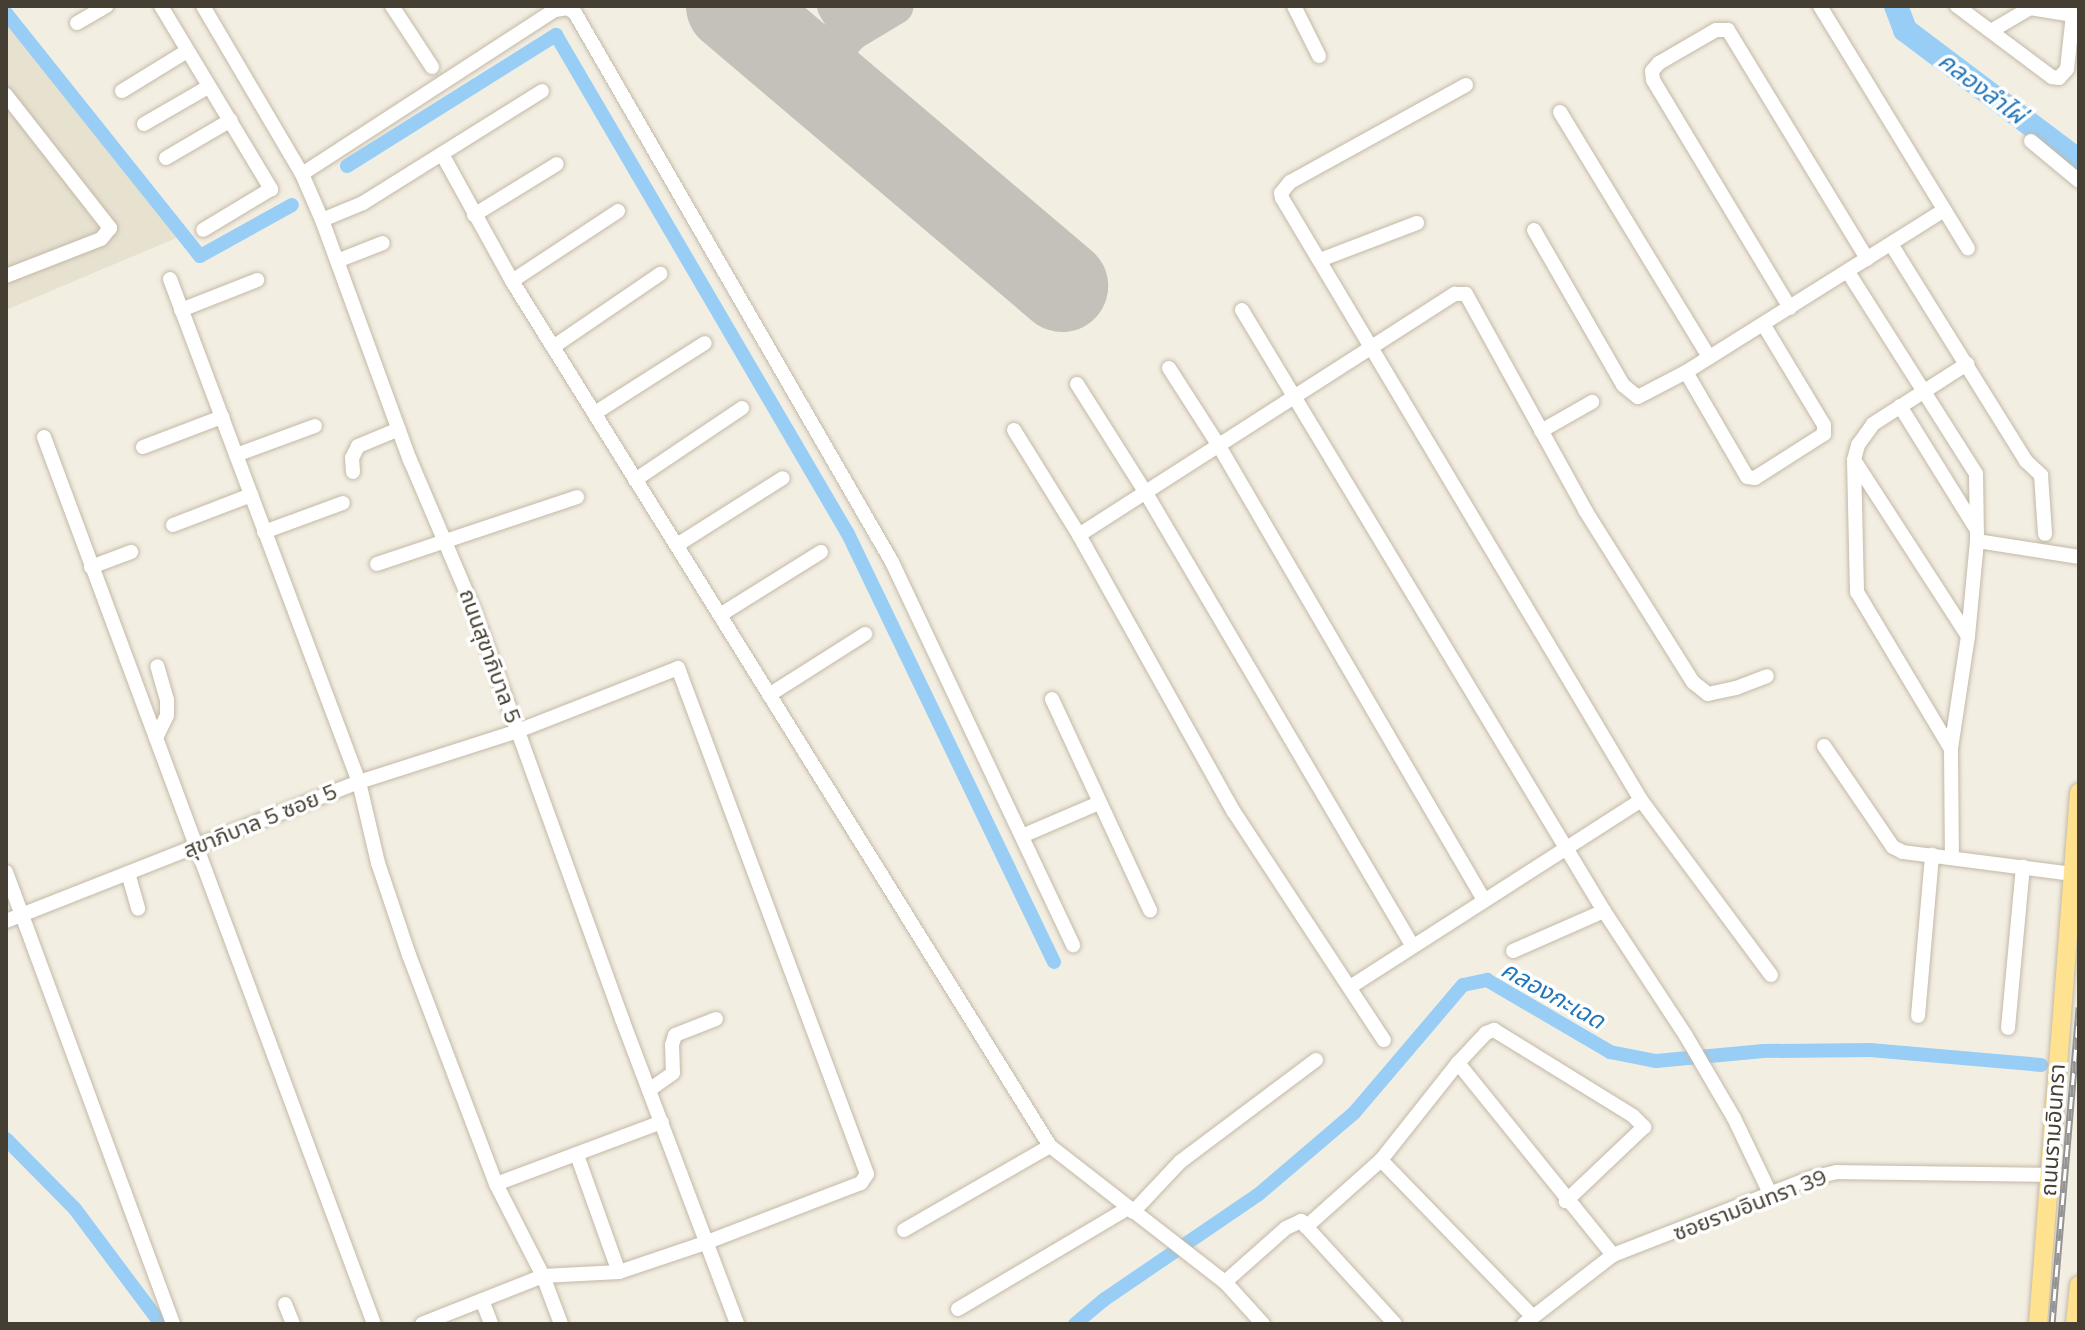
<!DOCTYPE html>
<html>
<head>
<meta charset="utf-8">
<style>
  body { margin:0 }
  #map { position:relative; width:2085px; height:1330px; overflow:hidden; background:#f3eee2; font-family:Mulish,"Noto Sans Thai",sans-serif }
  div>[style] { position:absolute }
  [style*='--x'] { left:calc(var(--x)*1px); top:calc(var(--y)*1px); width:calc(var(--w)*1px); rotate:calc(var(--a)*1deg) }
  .residential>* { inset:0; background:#e7e1d0 }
  .canal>* { height:14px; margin:-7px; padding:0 7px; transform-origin:7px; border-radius:7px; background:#98cef6 }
  .river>* { height:24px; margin:-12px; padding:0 12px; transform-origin:12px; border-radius:12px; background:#98cef6 }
  .taxiway>* { height:36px; margin:-18px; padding:0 18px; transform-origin:18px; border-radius:18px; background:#c4c1bb }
  .runway>* { height:92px; margin:-46px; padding:0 46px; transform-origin:46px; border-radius:46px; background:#c4c1bb }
  .roads { filter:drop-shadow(0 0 2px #c2b9a7) drop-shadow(0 0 2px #c2b9a7) }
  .minor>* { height:14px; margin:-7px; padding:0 7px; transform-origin:7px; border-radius:7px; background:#fff }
  .major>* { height:18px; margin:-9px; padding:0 9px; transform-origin:9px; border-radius:9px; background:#ffe28f }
  .rail>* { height:7px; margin-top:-3.5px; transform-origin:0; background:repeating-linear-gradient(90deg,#fff 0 12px,#949494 0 24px); box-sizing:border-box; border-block:2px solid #949494 }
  span { translate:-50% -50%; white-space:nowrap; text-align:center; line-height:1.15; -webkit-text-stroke:7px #fff; paint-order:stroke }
  .street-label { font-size:22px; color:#453e32 }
  .water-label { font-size:24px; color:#2376b9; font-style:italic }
  .frame { position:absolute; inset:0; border:8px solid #453e32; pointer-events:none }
</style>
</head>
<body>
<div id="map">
  <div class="residential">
    <i style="clip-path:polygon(6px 21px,181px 236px,6px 310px)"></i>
  </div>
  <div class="canal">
    <i style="--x:6;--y:13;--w:311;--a:51.4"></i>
    <i style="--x:200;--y:256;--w:105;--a:-29"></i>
    <i style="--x:347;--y:166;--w:247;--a:-32.1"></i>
    <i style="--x:556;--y:35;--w:578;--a:59.67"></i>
    <i style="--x:848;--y:534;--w:475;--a:64.3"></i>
    <i style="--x:6;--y:1139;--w:98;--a:45.4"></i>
    <i style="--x:75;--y:1209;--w:144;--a:53.2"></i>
    <i style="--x:1075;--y:1324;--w:39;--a:-40"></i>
    <i style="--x:1105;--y:1299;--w:186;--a:-34.3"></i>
    <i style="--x:1259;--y:1194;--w:125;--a:-40.5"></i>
    <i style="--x:1354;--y:1113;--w:168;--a:-49.6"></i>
    <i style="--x:1463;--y:985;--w:25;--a:-12"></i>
    <i style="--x:1487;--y:980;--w:143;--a:30.3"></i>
    <i style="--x:1610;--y:1052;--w:47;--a:11.1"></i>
    <i style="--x:1656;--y:1061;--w:108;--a:-5.3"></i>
    <i style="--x:1764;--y:1051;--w:106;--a:-0.5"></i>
    <i style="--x:1870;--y:1050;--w:172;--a:5"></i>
  </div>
  <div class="river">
    <i style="--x:1896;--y:6;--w:26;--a:69"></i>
    <i style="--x:1905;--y:30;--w:218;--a:37"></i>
  </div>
  <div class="taxiway">
    <i style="--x:835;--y:6;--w:31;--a:59"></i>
    <i style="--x:851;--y:33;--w:52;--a:-31"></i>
    <i style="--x:814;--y:76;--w:57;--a:-49.3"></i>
  </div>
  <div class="runway">
    <i style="--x:732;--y:6;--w:433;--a:40.3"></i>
  </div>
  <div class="roads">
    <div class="minor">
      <i style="--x:161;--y:6;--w:214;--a:59"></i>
      <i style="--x:271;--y:189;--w:79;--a:148.9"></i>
      <i style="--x:203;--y:6;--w:195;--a:59.5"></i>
      <i style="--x:302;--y:174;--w:50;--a:66.5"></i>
      <i style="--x:322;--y:220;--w:256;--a:69.9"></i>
      <i style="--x:410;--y:460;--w:163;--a:66.9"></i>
      <i style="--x:474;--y:610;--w:435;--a:70.1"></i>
      <i style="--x:622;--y:1019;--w:326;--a:69.3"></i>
      <i style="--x:392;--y:6;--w:73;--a:56.7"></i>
      <i style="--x:1294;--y:6;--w:56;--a:63.4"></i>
      <i style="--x:1820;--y:6;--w:284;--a:58.6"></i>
      <i style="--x:1957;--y:6;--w:119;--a:36.8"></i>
      <i style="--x:2052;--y:77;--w:7;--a:8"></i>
      <i style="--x:2059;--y:78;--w:12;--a:-48"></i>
      <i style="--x:2067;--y:69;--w:54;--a:-83.7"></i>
      <i style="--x:2073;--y:15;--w:6;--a:9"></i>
      <i style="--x:77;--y:23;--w:34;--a:-30"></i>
      <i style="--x:1991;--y:31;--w:45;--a:-30.5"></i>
      <i style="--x:2030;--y:8;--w:44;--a:9.2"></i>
      <i style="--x:1466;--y:85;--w:201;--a:151.1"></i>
      <i style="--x:1290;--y:182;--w:14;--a:129"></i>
      <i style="--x:1281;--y:193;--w:5;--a:79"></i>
      <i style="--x:1282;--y:198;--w:701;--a:59.19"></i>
      <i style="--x:1641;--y:800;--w:218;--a:53.4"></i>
      <i style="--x:122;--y:91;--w:76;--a:-31.6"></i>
      <i style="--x:6;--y:95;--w:169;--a:52"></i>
      <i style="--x:110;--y:228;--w:14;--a:129"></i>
      <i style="--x:101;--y:239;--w:102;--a:158.7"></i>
      <i style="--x:1560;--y:112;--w:287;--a:58.7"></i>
      <i style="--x:144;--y:124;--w:74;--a:-30"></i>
      <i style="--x:2031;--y:141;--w:62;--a:39.8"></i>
      <i style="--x:442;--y:154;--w:145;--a:61.1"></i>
      <i style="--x:512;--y:281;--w:1019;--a:58.12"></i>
      <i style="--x:1050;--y:1146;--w:222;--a:37.9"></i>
      <i style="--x:1225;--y:1282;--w:57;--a:47.9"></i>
      <i style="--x:166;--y:158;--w:75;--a:-30.3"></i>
      <i style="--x:302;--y:174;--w:302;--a:-33"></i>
      <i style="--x:555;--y:10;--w:13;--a:-9"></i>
      <i style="--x:568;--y:8;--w:9;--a:36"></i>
      <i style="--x:575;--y:13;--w:634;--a:60"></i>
      <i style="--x:892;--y:562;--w:424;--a:64.7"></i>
      <i style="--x:474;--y:215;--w:97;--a:-31.6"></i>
      <i style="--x:322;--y:220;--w:44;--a:-22.5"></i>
      <i style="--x:363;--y:203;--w:211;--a:-32"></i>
      <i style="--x:1534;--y:230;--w:179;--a:60.1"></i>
      <i style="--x:1623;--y:385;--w:19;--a:39"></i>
      <i style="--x:1638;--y:397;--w:54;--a:-27.5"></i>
      <i style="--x:1686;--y:372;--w:305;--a:-32.1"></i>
      <i style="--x:1891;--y:244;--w:256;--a:58.1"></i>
      <i style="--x:2026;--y:461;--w:21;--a:43"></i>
      <i style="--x:2041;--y:475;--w:59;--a:86.1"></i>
      <i style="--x:1320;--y:260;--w:104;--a:-20.9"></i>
      <i style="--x:337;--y:261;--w:49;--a:-21.4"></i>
      <i style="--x:1848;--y:272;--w:239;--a:57.6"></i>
      <i style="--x:1976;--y:474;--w:67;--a:89.1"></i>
      <i style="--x:1977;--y:541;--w:95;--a:95.4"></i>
      <i style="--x:1968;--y:636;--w:114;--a:98.6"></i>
      <i style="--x:1951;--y:749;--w:109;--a:89.5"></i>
      <i style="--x:170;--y:279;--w:537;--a:69.41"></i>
      <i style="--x:359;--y:782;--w:83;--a:76.8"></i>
      <i style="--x:378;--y:863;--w:97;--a:71.4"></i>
      <i style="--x:409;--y:955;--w:245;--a:69.2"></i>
      <i style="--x:496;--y:1184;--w:103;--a:62.9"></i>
      <i style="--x:543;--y:1276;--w:51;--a:69.4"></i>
      <i style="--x:512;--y:281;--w:127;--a:-33.4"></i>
      <i style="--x:1790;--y:308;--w:266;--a:-121"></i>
      <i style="--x:1653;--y:80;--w:9;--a:-96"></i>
      <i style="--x:1652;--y:71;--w:11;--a:-49"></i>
      <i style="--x:1659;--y:63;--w:66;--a:-30.1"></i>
      <i style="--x:1716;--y:30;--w:12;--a:0"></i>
      <i style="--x:1728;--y:30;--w:268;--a:58.7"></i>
      <i style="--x:181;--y:310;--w:82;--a:-21.5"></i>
      <i style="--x:1242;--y:310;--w:702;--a:58.94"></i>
      <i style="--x:1604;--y:911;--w:149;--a:56.7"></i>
      <i style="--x:1686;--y:1036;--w:95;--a:59.7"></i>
      <i style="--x:1734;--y:1118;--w:83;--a:64.4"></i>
      <i style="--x:553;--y:347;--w:130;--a:-34.3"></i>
      <i style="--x:1169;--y:368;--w:93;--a:57.3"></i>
      <i style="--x:1219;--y:446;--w:526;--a:59.73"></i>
      <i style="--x:1686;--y:372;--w:121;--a:59.8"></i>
      <i style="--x:1747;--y:477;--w:8;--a:7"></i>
      <i style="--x:1755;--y:478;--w:82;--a:-32.5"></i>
      <i style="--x:1824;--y:434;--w:9;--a:-90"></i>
      <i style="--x:1824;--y:425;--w:118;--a:-121.1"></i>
      <i style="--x:1077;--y:384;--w:129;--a:57.7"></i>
      <i style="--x:1146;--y:493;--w:524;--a:59.52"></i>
      <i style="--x:1900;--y:406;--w:142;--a:58.2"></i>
      <i style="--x:595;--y:413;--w:130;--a:-32.5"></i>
      <i style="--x:1014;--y:430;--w:123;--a:58.2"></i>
      <i style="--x:1079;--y:535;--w:317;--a:60.8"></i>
      <i style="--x:1234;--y:812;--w:273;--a:56.7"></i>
      <i style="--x:1541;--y:431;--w:59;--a:-29.6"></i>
      <i style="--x:44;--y:437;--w:946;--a:69.59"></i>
      <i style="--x:143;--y:447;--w:85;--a:-20.8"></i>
      <i style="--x:236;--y:455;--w:84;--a:-20.2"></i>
      <i style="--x:1854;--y:460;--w:210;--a:57.1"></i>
      <i style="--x:353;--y:472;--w:14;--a:-94"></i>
      <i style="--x:352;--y:458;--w:13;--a:-63"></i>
      <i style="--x:358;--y:446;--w:44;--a:-22.5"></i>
      <i style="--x:635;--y:480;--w:129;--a:-33.9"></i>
      <i style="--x:173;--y:525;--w:84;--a:-21"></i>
      <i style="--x:264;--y:532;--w:84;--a:-20.2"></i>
      <i style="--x:1079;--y:535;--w:447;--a:-32.7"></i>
      <i style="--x:1455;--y:294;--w:11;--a:0"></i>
      <i style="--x:1466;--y:294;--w:247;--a:61.1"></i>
      <i style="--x:1585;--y:510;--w:203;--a:57.9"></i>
      <i style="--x:1693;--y:682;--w:19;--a:39"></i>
      <i style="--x:1708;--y:694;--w:29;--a:-12"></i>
      <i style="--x:1736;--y:688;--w:33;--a:-21"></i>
      <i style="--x:1977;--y:541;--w:103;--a:8.9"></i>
      <i style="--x:677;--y:545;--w:125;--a:-32.3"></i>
      <i style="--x:377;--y:564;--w:211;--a:-18.5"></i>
      <i style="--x:91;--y:567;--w:43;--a:-20.6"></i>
      <i style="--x:720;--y:615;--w:119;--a:-32"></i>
      <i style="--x:769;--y:695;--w:114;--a:-32.4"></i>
      <i style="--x:1052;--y:699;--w:233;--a:65.1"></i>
      <i style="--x:156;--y:738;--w:25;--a:-64"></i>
      <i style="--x:167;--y:715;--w:15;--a:-90"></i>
      <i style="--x:167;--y:700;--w:35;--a:-106"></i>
      <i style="--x:1824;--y:746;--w:122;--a:55.7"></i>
      <i style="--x:1893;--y:847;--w:11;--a:27"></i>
      <i style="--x:1903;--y:852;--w:170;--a:7.4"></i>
      <i style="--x:1951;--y:749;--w:183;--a:-120.9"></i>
      <i style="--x:1857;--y:592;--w:132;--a:-91.3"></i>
      <i style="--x:1854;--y:460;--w:16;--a:-75"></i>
      <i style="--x:1858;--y:445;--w:26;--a:-54"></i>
      <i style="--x:1873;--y:424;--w:112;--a:-32.6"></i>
      <i style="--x:1022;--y:836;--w:84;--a:-23.2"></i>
      <i style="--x:6;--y:872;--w:482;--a:69.7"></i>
      <i style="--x:128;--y:873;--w:37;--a:74"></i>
      <i style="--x:6;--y:921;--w:379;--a:-21.5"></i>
      <i style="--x:359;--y:782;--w:167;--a:-17.8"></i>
      <i style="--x:518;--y:731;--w:172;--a:-21.5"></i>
      <i style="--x:678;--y:668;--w:540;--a:69.52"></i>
      <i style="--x:867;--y:1174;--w:11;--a:124"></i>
      <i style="--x:861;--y:1183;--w:167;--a:159"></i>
      <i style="--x:705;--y:1243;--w:91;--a:161.4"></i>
      <i style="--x:619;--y:1272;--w:76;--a:177"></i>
      <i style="--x:543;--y:1276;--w:130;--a:158.4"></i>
      <i style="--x:1513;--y:951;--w:99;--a:-23.7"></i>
      <i style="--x:1350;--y:987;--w:346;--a:-32.7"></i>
      <i style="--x:1918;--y:1016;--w:162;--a:-85"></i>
      <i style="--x:2008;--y:1028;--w:162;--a:-84.7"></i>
      <i style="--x:1458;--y:1063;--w:247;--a:51.1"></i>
      <i style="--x:649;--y:1090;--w:29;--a:-35"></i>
      <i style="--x:673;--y:1073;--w:28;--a:-92"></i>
      <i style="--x:672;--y:1045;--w:10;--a:-73"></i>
      <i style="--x:675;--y:1035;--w:44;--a:-21.3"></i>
      <i style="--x:577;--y:1155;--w:124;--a:70.3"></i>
      <i style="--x:1381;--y:1160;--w:217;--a:45.9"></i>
      <i style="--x:496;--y:1184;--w:177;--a:-20.5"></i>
      <i style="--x:1133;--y:1212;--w:69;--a:-46.8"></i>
      <i style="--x:1180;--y:1162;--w:170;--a:-36.9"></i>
      <i style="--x:1306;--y:1227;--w:101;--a:-41.8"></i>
      <i style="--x:1381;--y:1160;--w:124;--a:-51.6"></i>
      <i style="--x:1458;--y:1063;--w:41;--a:-47"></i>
      <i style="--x:1486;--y:1033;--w:9;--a:-21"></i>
      <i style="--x:1494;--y:1030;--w:163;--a:31.7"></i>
      <i style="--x:1633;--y:1116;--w:16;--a:45"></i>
      <i style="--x:1644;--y:1127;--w:108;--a:136.5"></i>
      <i style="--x:904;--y:1230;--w:168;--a:-29.9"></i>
      <i style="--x:1225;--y:1282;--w:81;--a:-41.5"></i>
      <i style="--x:1286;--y:1228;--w:17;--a:-25"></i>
      <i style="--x:1301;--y:1221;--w:139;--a:47.6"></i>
      <i style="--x:482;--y:1300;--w:26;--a:69"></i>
      <i style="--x:285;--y:1304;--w:22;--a:68"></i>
      <i style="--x:958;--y:1309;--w:198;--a:-30.7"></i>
      <i style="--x:1524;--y:1324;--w:113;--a:-37.8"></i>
      <i style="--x:1613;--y:1255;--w:212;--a:-21.3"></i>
      <i style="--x:1811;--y:1178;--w:27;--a:-13"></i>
      <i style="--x:1837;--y:1172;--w:213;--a:0.8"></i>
    </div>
    <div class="major">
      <i style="--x:2038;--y:1324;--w:533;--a:-85.58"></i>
      <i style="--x:2075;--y:1324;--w:39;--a:-84"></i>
    </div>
  </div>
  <div class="rail">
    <i style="--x:2052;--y:1324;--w:318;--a:-85.1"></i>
  </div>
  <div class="street-label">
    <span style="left:490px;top:656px;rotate:70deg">ถนนสุขาภิบาล 5</span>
    <span style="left:260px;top:821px;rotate:-22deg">สุขาภิบาล 5 ซอย 5</span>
    <span style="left:2053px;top:1130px;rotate:-86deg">ถนนรามอินทรา</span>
    <span style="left:1750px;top:1205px;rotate:-21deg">ซอยรามอินทรา 39</span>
  </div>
  <div class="water-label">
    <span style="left:1982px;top:88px;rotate:37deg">คลองลำไผ่</span>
    <span style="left:1553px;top:995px;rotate:29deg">คลองกะเฉด</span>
  </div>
  <div class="frame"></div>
</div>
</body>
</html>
